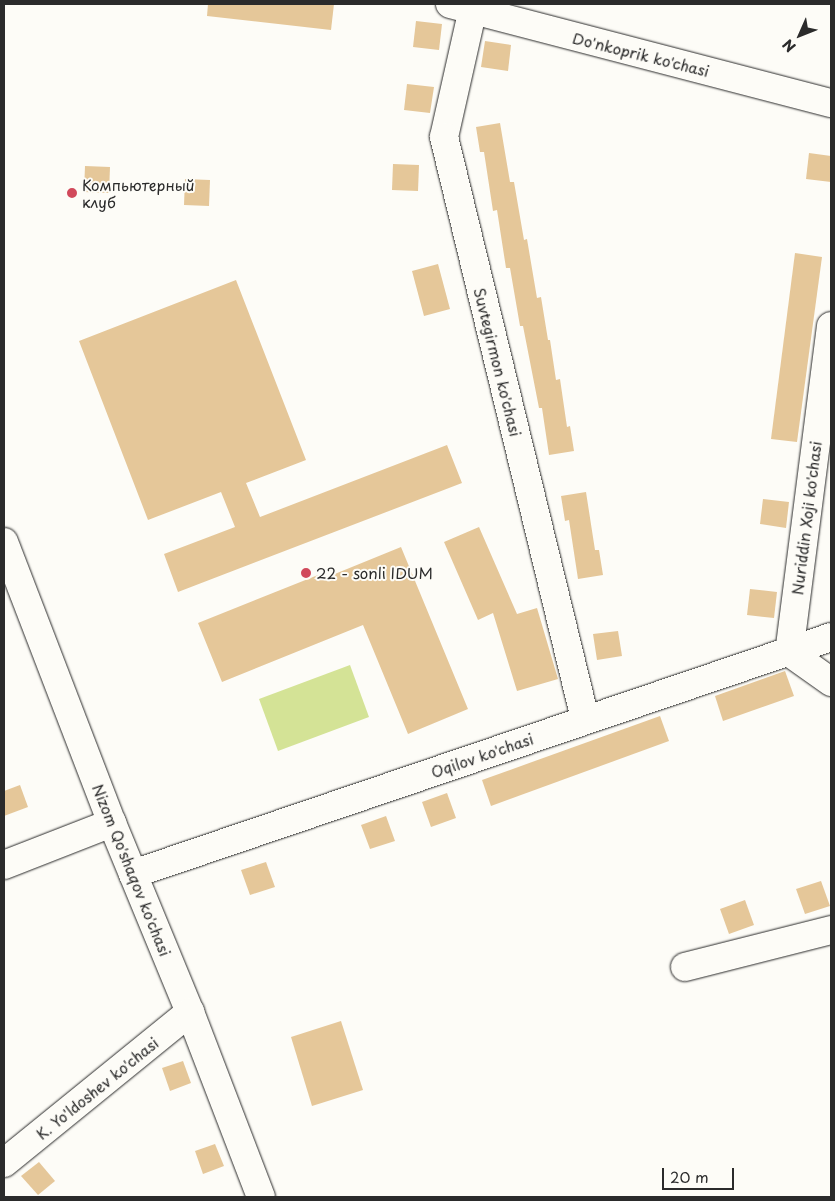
<!DOCTYPE html>
<html>
<head>
<meta charset="utf-8">
<style>
  body { margin:0 }
  #map { position:relative; width:835px; height:1201px; overflow:hidden; background:#fdfcf7; font-family:"Playpen Sans",sans-serif }
  div>[style] { position:absolute }
  [style*='--x'] { left:calc(var(--x)*1px); top:calc(var(--y)*1px); width:calc(var(--w)*1px); rotate:calc(var(--a)*1deg) }
  .green>* { inset:0; background:#d4e396 }
  .building>* { inset:0; background:#e5c799 }
  .roads { filter:drop-shadow(0 0 1px #2b2b2b) drop-shadow(0 0 1px #2b2b2b) }
  .minor>* { height:28px; margin:-14px; padding:0 14px; transform-origin:14px; border-radius:14px; background:#fdfcf7 }
  .major>* { height:28px; margin:-14px; padding:0 14px; transform-origin:14px; border-radius:14px; background:#fdfcf7 }
  .dots>* { width:14px; height:14px; translate:-50% -50%; box-sizing:border-box; border:2px solid #fdfcf7; border-radius:50% }
  span { translate:-50% -50%; white-space:nowrap; text-align:center; line-height:1.15; -webkit-text-stroke:4px #fdfcf7; paint-order:stroke }
  .street-label { font-size:15px; color:#2b2b2b }
  .poi-label { font-size:15px; color:#2b2b2b }
  .left { translate:0 -50%; text-align:left }
  .frame { position:absolute; inset:0; border:5px solid #2b2b2b; pointer-events:none }
  .north { position:absolute; left:775px; top:10px; width:50px; height:50px; -webkit-text-stroke:4px #fdfcf7; paint-order:stroke; rotate:226deg; font-size:14px; font-weight:700; line-height:20px; text-align:center; color:#2b2b2b }
  .north::after { content:''; display:block; margin:auto; width:18px; height:22px; background:#2b2b2b; clip-path:polygon(50% 0,100% 100%,50% 72%,0 100%) }
  .scale { position:absolute; left:662px; top:1168px; width:72px; height:22px; box-sizing:border-box; border:2px solid #2b2b2b; border-top:0; padding-left:6px; font-size:15px; line-height:18px; white-space:nowrap; color:#2b2b2b; -webkit-text-stroke:4px #fdfcf7; paint-order:stroke }
</style>
</head>
<body>
<div id="map">
  <div class="green">
    <i style="clip-path:polygon(350px 665px,369px 717px,278px 751px,259px 699px)"></i>
  </div>
  <div class="building">
    <i style="clip-path:polygon(208px 4px,334px 4px,331px 30px,207px 16px)"></i>
    <i style="clip-path:polygon(416px 21px,442px 24px,439px 50px,413px 47px)"></i>
    <i style="clip-path:polygon(485px 41px,511px 45px,508px 71px,481px 67px)"></i>
    <i style="clip-path:polygon(407px 84px,434px 87px,430px 113px,404px 110px)"></i>
    <i style="clip-path:polygon(500px 123px,510px 182px,514px 182px,524px 240px,527px 239px,537px 298px,541px 297px,548px 340px,550px 340px,556px 380px,560px 379px,567px 427px,570px 426px,574px 451px,549px 455px,542px 408px,539px 408px,523px 326px,520px 326px,510px 268px,506px 268px,497px 210px,493px 211px,484px 152px,480px 152px,476px 127px)"></i>
    <i style="clip-path:polygon(809px 153px,831px 156px,831px 182px,806px 179px)"></i>
    <i style="clip-path:polygon(393px 164px,419px 165px,418px 191px,392px 190px)"></i>
    <i style="clip-path:polygon(85px 166px,110px 167px,109px 193px,84px 192px)"></i>
    <i style="clip-path:polygon(185px 179px,210px 180px,209px 206px,184px 205px)"></i>
    <i style="clip-path:polygon(795px 253px,822px 257px,797px 442px,771px 439px)"></i>
    <i style="clip-path:polygon(438px 264px,450px 309px,424px 316px,412px 271px)"></i>
    <i style="clip-path:polygon(236px 280px,306px 460px,246px 483px,260px 517px,447px 445px,462px 483px,178px 592px,164px 554px,235px 527px,221px 492px,148px 520px,79px 341px)"></i>
    <i style="clip-path:polygon(586px 492px,595px 550px,599px 550px,603px 575px,578px 579px,569px 520px,565px 521px,561px 496px)"></i>
    <i style="clip-path:polygon(763px 499px,789px 502px,786px 528px,760px 524px)"></i>
    <i style="clip-path:polygon(479px 527px,517px 614px,537px 608px,558px 679px,517px 691px,493px 613px,478px 620px,444px 542px)"></i>
    <i style="clip-path:polygon(401px 547px,468px 709px,408px 734px,363px 625px,222px 682px,198px 623px,318px 575px,320px 580px)"></i>
    <i style="clip-path:polygon(750px 589px,777px 592px,774px 618px,747px 615px)"></i>
    <i style="clip-path:polygon(618px 631px,622px 656px,597px 660px,593px 634px)"></i>
    <i style="clip-path:polygon(785px 671px,794px 696px,723px 721px,715px 696px)"></i>
    <i style="clip-path:polygon(660px 716px,669px 741px,491px 806px,482px 780px)"></i>
    <i style="clip-path:polygon(20px 785px,28px 807px,4px 816px,4px 791px)"></i>
    <i style="clip-path:polygon(447px 793px,456px 818px,431px 827px,422px 802px)"></i>
    <i style="clip-path:polygon(386px 816px,395px 841px,370px 849px,361px 825px)"></i>
    <i style="clip-path:polygon(266px 862px,275px 887px,250px 895px,241px 870px)"></i>
    <i style="clip-path:polygon(821px 881px,830px 906px,805px 914px,796px 889px)"></i>
    <i style="clip-path:polygon(745px 900px,754px 925px,729px 934px,720px 909px)"></i>
    <i style="clip-path:polygon(341px 1021px,363px 1090px,312px 1106px,291px 1037px)"></i>
    <i style="clip-path:polygon(183px 1061px,191px 1083px,170px 1091px,162px 1068px)"></i>
    <i style="clip-path:polygon(215px 1144px,224px 1166px,203px 1174px,195px 1151px)"></i>
    <i style="clip-path:polygon(39px 1162px,55px 1181px,38px 1195px,21px 1176px)"></i>
  </div>
  <div class="roads">
    <div class="minor">
      <i style="--x:450;--y:4;--w:394;--a:14.6"></i>
      <i style="--x:474;--y:4;--w:136;--a:102.7"></i>
      <i style="--x:444;--y:137;--w:599;--a:76.38"></i>
      <i style="--x:831;--y:326;--w:329;--a:97.3"></i>
      <i style="--x:789;--y:652;--w:52;--a:35.5"></i>
      <i style="--x:4;--y:865;--w:116;--a:-21.3"></i>
      <i style="--x:133;--y:874;--w:737;--a:-18.75"></i>
      <i style="--x:685;--y:967;--w:151;--a:-14.2"></i>
      <i style="--x:4;--y:1163;--w:240;--a:-39.1"></i>
    </div>
    <div class="major">
      <i style="--x:4;--y:542;--w:301;--a:69"></i>
      <i style="--x:112;--y:823;--w:204;--a:67.6"></i>
      <i style="--x:190;--y:1012;--w:198;--a:69"></i>
    </div>
  </div>
  <div class="dots">
    <i style="left:72px;top:193px;background:#d1495b"></i>
    <i style="left:306px;top:573px;background:#d1495b"></i>
  </div>
  <div class="street-label">
    <span style="left:641px;top:54px;rotate:14deg">Do'nkoprik ko'chasi</span>
    <span style="left:498px;top:362px;rotate:76deg">Suvtegirmon ko'chasi</span>
    <span style="left:806px;top:518px;rotate:-83deg">Nuriddin Xoji ko'chasi</span>
    <span style="left:482px;top:755px;rotate:-19deg">Oqilov ko'chasi</span>
    <span style="left:132px;top:870px;rotate:68deg">Nizom Qo'shaqov ko'chasi</span>
    <span style="left:97px;top:1088px;rotate:-39deg">K. Yo'ldoshev ko'chasi</span>
  </div>
  <div class="poi-label">
    <span class="left" style="left:82px;top:193px">Компьютерный<br>клуб</span>
    <span class="left" style="left:316px;top:573px">22 - sonli IDUM</span>
  </div>
  <div class="frame"></div>
  <div class="north">N</div>
  <div class="scale">20 m</div>
</div>
</body>
</html>
